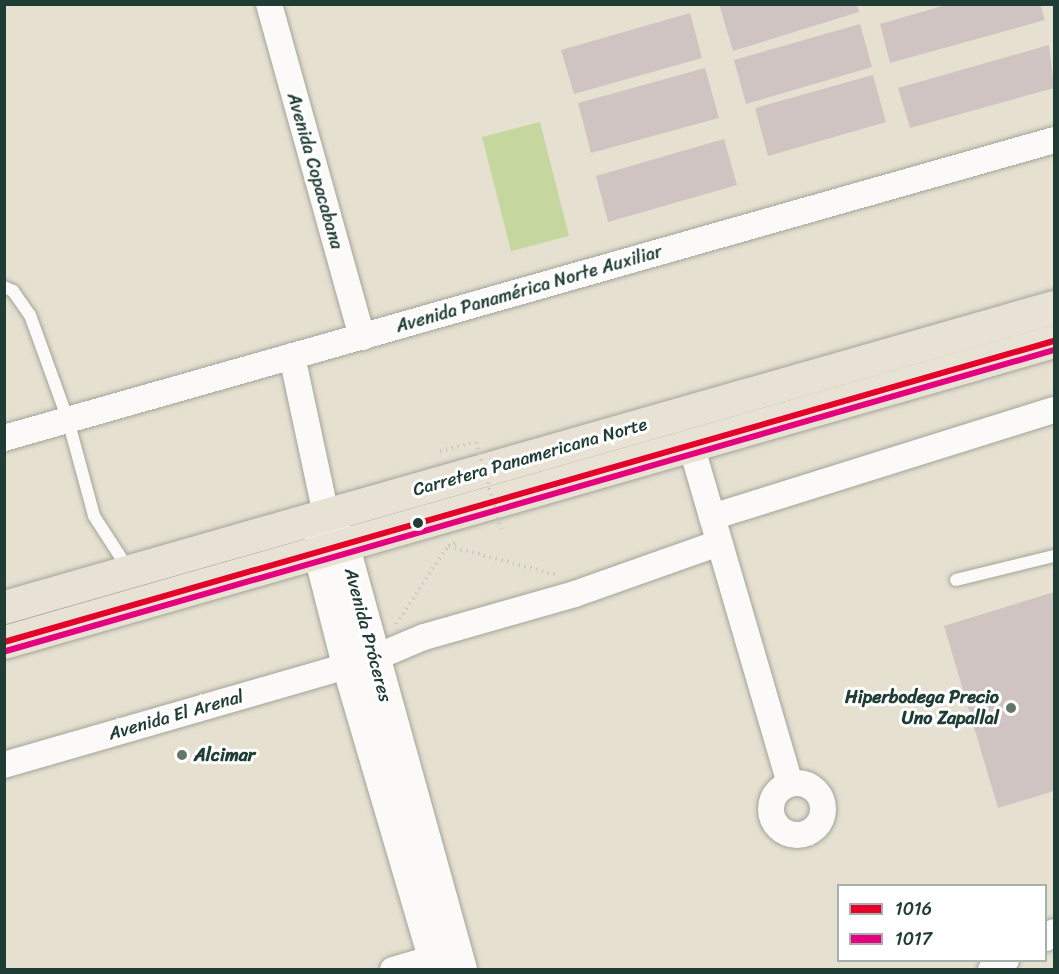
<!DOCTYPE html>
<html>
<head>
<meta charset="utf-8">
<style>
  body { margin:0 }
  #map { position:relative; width:1059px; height:974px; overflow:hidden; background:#e5e0d0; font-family:Sriracha,sans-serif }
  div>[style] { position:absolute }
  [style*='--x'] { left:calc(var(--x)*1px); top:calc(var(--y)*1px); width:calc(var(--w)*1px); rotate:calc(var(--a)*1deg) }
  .green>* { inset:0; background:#c5d69f }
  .building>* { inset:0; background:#d0c4c3 }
  .path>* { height:4px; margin-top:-2px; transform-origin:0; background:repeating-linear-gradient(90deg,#c9cbc6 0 1.5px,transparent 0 6px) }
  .roads { filter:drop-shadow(0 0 2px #a2a499) drop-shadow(0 0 2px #a2a499) }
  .service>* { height:12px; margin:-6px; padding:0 6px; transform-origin:6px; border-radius:6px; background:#fbfaf8 }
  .minor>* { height:26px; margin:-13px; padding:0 13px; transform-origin:13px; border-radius:13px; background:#fbfaf8 }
  .minor>.ring { margin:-13px; padding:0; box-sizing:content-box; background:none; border:26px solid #fbfaf8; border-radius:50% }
  .tertiary>* { height:32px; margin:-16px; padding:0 16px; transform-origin:16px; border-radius:16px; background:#fbfaf8 }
  .trunk>* { height:33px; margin:-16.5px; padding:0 16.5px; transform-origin:16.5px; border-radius:16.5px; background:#e8e2d5 }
  .path-bridge>* { height:4px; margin-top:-2px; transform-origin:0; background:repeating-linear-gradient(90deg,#c9cbc6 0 1.5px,transparent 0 6px) }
  .bus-1>* { height:6px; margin:-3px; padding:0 3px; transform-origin:3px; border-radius:3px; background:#e4002b }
  .bus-2>* { height:6px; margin:-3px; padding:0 3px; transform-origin:3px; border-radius:3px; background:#e5007d }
  .dots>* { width:16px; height:16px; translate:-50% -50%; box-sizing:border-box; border:3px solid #fff; border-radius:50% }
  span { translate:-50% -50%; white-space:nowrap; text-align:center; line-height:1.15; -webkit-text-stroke:6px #fff; paint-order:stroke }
  .street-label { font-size:18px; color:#1f3d34 }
  .poi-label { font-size:18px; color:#1f3d34; font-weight:700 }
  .right { translate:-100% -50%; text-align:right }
  .left { translate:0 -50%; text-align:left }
  .frame { position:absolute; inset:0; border:6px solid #1f3d34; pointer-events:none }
  .legend { position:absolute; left:837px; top:884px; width:210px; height:78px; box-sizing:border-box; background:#fff; border:2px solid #a5b1ae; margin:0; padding:8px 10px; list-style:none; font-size:18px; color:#1f3d34 }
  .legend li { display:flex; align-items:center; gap:12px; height:30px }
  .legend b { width:30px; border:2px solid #a5b1ae }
</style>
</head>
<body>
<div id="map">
  <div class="green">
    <i style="clip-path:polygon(540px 122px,569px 236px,511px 251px,482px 137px)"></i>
  </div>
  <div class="building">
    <i style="clip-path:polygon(719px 4px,857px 4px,859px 12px,733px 51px)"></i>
    <i style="clip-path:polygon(949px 4px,1040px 4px,1045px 20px,890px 63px,880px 24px)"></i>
    <i style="clip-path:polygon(690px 13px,702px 58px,574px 94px,561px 50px)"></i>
    <i style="clip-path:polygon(860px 24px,872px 67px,746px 104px,734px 60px)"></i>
    <i style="clip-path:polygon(1049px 45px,1054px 88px,910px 128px,898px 88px)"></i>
    <i style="clip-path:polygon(705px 68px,719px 118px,591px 153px,578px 103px)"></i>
    <i style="clip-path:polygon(873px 75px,886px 122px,768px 156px,755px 108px)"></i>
    <i style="clip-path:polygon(724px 139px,737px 185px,608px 222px,596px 176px)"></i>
    <i style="clip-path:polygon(1054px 592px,1054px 791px,998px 808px,944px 626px)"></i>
  </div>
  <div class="path">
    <i style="--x:440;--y:451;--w:33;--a:-14"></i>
    <i style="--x:449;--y:546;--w:112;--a:15"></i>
    <i style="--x:396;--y:624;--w:94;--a:-56.3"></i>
    <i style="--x:448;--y:546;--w:10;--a:-24"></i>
  </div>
  <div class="roads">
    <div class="service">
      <i style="--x:4;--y:287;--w:10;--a:24"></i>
      <i style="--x:13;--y:291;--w:29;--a:55"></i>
      <i style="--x:30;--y:315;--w:112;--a:70.1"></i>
      <i style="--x:68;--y:420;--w:99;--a:74.8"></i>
      <i style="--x:94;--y:516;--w:64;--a:57.1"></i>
      <i style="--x:956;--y:580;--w:101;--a:-13.8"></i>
    </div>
    <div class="minor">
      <i style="--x:269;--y:4;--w:346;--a:74.4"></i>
      <i style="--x:292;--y:356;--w:163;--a:77.9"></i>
      <i style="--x:4;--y:438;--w:1091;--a:-15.84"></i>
      <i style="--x:691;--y:445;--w:352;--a:73.7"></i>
      <i style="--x:712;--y:517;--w:358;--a:-17.4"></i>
      <i style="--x:4;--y:765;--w:385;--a:-16.1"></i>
      <i style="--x:374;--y:658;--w:54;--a:-22.8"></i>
      <i style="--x:424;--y:637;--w:157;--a:-15.9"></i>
      <i style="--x:575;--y:594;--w:153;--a:-19.5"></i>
      <i class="ring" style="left:771px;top:783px;width:26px;height:26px"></i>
      <i style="--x:1046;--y:938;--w:10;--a:-37"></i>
      <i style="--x:393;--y:970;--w:43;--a:-16.3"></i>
      <i style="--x:991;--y:970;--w:18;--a:-34"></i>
    </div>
    <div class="tertiary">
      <i style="--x:329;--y:521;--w:27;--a:59"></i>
      <i style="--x:343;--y:544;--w:442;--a:74.5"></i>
      <i style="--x:324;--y:525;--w:26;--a:101"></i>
      <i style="--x:319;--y:551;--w:118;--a:75.7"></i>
      <i style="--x:348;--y:665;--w:318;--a:73.6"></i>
    </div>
    <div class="trunk">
      <i style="--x:4;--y:607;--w:1092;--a:-15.95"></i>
      <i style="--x:4;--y:642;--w:1092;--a:-16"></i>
    </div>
  </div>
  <div class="path-bridge">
    <i style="--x:476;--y:442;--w:91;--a:74"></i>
  </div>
  <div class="bus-1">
    <i style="--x:4;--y:642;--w:1092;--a:-16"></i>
  </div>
  <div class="bus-2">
    <i style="--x:6;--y:651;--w:1090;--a:-16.02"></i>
  </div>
  <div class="dots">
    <i style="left:418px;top:523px;background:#1f3d34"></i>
    <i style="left:1011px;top:708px;background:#64766b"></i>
    <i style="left:182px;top:755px;background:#64766b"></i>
  </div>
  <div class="street-label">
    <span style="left:315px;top:171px;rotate:74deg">Avenida Copacabana</span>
    <span style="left:529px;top:289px;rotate:-16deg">Avenida Panamérica Norte Auxiliar</span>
    <span style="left:530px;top:457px;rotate:-16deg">Carretera Panamericana Norte</span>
    <span style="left:368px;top:635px;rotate:75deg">Avenida Próceres</span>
    <span style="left:176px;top:715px;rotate:-16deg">Avenida El Arenal</span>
  </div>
  <div class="poi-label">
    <span class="right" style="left:999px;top:708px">Hiperbodega Precio<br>Uno Zapallal</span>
    <span class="left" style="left:194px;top:755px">Alcimar</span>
  </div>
  <div class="frame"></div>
  <ul class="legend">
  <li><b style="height:8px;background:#e4002b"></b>1016</li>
  <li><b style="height:8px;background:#e5007d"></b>1017</li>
  </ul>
</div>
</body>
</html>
